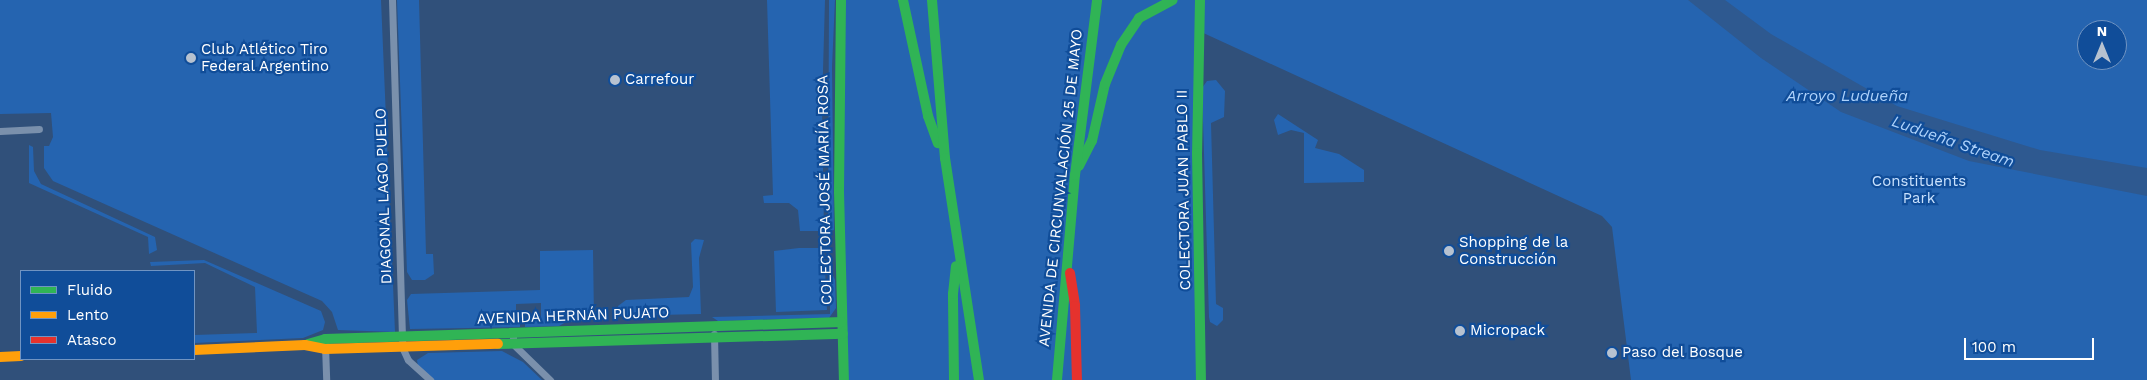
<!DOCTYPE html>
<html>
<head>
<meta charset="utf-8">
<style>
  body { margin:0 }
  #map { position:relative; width:2147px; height:380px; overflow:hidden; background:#30507a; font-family:"Work Sans",sans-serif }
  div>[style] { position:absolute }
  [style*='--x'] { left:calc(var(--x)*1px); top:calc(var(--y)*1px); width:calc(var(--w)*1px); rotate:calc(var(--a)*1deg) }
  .green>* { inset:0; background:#2564b0 }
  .water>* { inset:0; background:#2e5990 }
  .street>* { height:7px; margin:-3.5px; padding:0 3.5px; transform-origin:3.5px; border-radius:3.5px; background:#7a90ac }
  .fast>* { height:10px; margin:-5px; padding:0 5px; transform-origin:5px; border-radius:5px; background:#30b455 }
  .slow>* { height:10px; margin:-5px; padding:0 5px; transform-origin:5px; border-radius:5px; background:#ff9f0a }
  .jam>* { height:10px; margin:-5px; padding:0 5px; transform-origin:5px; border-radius:5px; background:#e5322d }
  .dots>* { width:14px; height:14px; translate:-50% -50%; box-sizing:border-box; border:2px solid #104d99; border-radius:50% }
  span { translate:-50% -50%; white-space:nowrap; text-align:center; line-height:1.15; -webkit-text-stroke:4.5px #104d99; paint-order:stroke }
  .poi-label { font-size:15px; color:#fff }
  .left { translate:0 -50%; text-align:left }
  .park-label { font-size:15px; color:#cae2fe }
  .street-label { font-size:15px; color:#fff }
  .water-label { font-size:16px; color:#aed2fb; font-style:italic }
  .legend { position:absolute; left:20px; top:270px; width:175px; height:90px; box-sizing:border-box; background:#104d99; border:1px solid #7094c2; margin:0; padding:6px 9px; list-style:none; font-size:15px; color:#fff }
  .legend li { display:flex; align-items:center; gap:10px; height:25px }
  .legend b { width:25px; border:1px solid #7094c2 }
  .north { position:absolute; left:2077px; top:20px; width:50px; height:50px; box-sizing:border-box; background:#104d99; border:1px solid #7094c2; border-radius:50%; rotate:0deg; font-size:14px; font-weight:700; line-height:20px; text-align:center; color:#fff }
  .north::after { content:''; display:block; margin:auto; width:18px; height:22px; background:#b7c2d0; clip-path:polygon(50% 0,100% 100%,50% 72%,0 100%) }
  .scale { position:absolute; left:1964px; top:338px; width:130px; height:22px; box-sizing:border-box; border:2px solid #fff; border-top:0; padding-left:6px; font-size:15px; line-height:18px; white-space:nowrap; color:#fff; -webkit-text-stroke:4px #104d99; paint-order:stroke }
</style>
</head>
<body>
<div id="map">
  <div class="green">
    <i style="clip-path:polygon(0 0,381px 0,395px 332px,338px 330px,332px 312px,322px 301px,53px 181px,44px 168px,44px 146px,49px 146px,53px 137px,51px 113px,0 114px)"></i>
    <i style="clip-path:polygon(397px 0,419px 0,426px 254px,433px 254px,434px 274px,425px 280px,412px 280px,407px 272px)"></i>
    <i style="clip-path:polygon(767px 0,825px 0,822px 106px,824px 231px,800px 231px,798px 210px,789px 203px,764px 203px,763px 196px,773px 195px)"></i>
    <i style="clip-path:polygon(829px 0,835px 0,832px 67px,834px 230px,828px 232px)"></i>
    <i style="clip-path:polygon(evenodd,841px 0,2147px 0,2147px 380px,1631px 380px,1612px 227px,1602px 216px,1199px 31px,1201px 380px,844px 380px,841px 0,2087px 30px,2117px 30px,2117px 60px,2087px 60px,2087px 30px)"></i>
    <i style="clip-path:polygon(1216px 80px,1225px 91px,1224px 117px,1211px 123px,1216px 304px,1223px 308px,1223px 320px,1217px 326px,1210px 322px,1209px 317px,1202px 88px,1207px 81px)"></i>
    <i style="clip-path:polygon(1278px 114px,1318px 140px,1315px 148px,1339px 154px,1364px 170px,1364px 182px,1304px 183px,1304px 133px,1291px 130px,1278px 135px,1274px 120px)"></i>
    <i style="clip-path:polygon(29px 145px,33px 147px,34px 171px,41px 184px,155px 237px,157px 250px,149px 254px,148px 237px,29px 183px)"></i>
    <i style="clip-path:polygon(695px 239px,704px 240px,699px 258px,701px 314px,617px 316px,618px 306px,626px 300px,689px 297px,693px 287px,691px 243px)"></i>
    <i style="clip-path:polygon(799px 248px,824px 248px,827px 310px,776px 312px,774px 251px)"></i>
    <i style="clip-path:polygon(evenodd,593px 250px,594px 318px,592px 320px,566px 322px,559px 326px,525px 327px,525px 323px,520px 323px,520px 327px,410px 329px,407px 300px,411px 294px,540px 290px,540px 251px,593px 250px,541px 303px,541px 319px,516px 320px,516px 304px,541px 303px)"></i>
    <i style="clip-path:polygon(204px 260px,321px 311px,325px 322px,323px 330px,303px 338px,194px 343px,194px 335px,257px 333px,255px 287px,205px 263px,151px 266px,150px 262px)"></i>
    <i style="clip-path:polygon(830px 269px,835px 280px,836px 308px,829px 318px,718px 321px,712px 317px,830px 314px)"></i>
    <i style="clip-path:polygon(502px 351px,523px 362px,542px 380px,434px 380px,418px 366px,417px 360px,428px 353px)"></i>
  </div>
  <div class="water">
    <i style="clip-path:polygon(1688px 0,1725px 0,1771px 34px,1897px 106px,2040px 150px,2147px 168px,2147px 196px,1969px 161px,1841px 112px,1761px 58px)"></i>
  </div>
  <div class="street">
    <i style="--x:392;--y:0;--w:347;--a:88.3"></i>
    <i style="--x:402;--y:347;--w:14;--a:65"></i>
    <i style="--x:408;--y:360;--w:30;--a:42"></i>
    <i style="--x:0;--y:131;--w:39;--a:-3"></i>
    <i style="--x:513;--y:333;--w:11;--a:90"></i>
    <i style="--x:513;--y:344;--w:52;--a:44.2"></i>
    <i style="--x:714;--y:334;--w:46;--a:88.8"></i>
    <i style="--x:325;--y:345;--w:35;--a:88"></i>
  </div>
  <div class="fast">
    <i style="--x:841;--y:0;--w:192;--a:90.6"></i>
    <i style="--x:839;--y:192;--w:188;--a:88.5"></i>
    <i style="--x:903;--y:0;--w:119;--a:77.8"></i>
    <i style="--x:928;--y:116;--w:29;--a:70"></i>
    <i style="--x:932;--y:0;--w:159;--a:85.3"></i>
    <i style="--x:945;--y:158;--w:225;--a:81.3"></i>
    <i style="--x:1200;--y:0;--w:153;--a:91.1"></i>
    <i style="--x:1197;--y:153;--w:227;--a:89"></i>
    <i style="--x:1079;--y:166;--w:28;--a:-63"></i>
    <i style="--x:1092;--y:141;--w:58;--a:-77.2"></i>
    <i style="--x:1105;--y:84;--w:42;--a:-67.7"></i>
    <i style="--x:1121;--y:45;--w:32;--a:-56"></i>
    <i style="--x:1139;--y:18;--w:38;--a:-28"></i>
    <i style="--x:308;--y:344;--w:18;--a:-16"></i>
    <i style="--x:325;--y:339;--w:517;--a:-1.88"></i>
    <i style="--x:498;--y:344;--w:345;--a:-1.7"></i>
    <i style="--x:954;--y:380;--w:86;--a:-90.7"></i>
    <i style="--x:953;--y:294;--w:28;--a:-84"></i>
    <i style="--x:1057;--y:380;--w:206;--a:-85"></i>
    <i style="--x:1075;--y:175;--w:176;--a:-82.8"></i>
  </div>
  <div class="slow">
    <i style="--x:194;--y:350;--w:111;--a:-2.6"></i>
    <i style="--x:305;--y:345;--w:20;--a:11"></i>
    <i style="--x:325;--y:349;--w:173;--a:-1.7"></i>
    <i style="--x:0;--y:357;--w:21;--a:-3"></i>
  </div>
  <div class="jam">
    <i style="--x:1070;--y:273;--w:33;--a:81"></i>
    <i style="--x:1075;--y:306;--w:74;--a:88.5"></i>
  </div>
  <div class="dots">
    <i style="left:191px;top:58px;background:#b7c2d0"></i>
    <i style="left:615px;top:80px;background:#b7c2d0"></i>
    <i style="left:1449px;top:251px;background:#b7c2d0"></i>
    <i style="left:1460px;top:331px;background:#b7c2d0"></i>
    <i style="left:1612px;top:353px;background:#b7c2d0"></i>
  </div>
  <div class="poi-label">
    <span class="left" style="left:201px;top:58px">Club Atlético Tiro<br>Federal Argentino</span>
    <span class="left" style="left:625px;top:80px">Carrefour</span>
    <span class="left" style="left:1459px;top:251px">Shopping de la<br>Construcción</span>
    <span class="left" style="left:1470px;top:331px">Micropack</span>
    <span class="left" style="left:1622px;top:353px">Paso del Bosque</span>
  </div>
  <div class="park-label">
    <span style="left:1919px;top:190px">Constituents<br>Park</span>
  </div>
  <div class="street-label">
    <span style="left:1061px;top:188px;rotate:-84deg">AVENIDA DE CIRCUNVALACIÓN 25 DE MAYO</span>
    <span style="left:825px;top:190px;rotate:-91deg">COLECTORA JOSÉ MARÍA ROSA</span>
    <span style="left:1184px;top:190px;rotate:-91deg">COLECTORA JUAN PABLO II</span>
    <span style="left:384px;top:196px;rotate:-92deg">DIAGONAL LAGO PUELO</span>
    <span style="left:573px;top:316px;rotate:-2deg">AVENIDA HERNÁN PUJATO</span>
  </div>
  <div class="water-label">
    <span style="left:1847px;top:96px">Arroyo Ludueña</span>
    <span style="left:1953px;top:142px;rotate:19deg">Ludueña Stream</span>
  </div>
  <ul class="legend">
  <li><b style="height:6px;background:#30b455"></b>Fluido</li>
  <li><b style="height:6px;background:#ff9f0a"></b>Lento</li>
  <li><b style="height:6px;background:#e5322d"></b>Atasco</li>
  </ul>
  <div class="north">N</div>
  <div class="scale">100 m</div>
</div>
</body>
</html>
